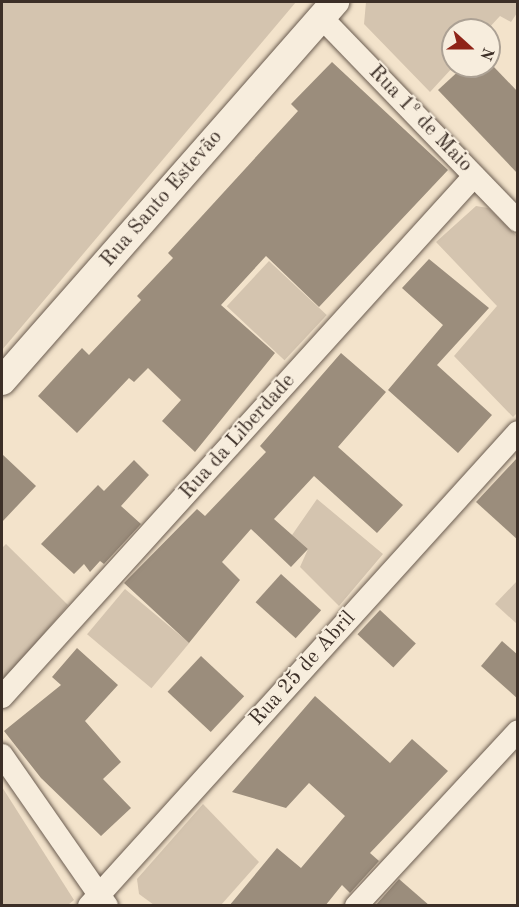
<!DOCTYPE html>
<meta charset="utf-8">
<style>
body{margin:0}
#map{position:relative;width:519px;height:907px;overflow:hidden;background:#f3e3cb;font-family:"Old Standard TT",serif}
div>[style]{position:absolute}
.green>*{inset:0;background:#d4c4af;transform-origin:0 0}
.building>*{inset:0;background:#9b8d7c;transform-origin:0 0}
.roads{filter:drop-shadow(0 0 2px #6a5c50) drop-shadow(0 0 2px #6a5c50)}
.minor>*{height:22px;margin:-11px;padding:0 11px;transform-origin:11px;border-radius:11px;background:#f7eddd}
.tertiary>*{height:28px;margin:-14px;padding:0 14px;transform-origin:14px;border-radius:14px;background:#f7eddd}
span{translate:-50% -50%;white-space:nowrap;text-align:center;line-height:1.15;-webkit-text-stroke:4.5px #f7eddd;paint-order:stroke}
.street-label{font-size:21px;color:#3c2f27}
.frame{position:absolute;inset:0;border:3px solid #3c2f27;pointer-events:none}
.north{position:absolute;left:441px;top:18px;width:60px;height:60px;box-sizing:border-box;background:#f7eddd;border:2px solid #aca194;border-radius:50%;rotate:111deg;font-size:16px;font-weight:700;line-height:24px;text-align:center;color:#3c2f27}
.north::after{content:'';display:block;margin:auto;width:21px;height:27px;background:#8f2418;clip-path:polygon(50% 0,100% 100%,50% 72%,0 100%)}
</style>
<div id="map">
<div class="green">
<div style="clip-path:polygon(2px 2px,296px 2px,2px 350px)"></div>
<div style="clip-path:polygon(366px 2px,517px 2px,517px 13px,511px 22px,500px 16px,487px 30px,453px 30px,454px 66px,430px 92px,364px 24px)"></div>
<div style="clip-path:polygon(476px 206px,488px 208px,517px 236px,518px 412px,513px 417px,454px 356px,497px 306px,436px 242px)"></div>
<div style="left:269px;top:261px;width:79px;height:62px;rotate:43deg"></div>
<div style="clip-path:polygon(317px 499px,383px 554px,339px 606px,300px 567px,308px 549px,292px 535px)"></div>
<div style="clip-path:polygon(6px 544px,68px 605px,2px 683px,2px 548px)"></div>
<div style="clip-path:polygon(517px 581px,517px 624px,495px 604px)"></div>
<div style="left:125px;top:589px;width:84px;height:59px;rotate:40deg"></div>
<div style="clip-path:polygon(2px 787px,74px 900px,68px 905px,2px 905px)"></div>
<div style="clip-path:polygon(203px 804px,259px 862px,221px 905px,154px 905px,139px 894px,137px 879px)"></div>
</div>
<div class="building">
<div style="clip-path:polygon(332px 62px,448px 170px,319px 307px,266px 256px,221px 305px,275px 353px,195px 452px,162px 421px,181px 400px,148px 368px,134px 382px,129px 378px,77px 433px,38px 396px,82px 348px,89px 355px,141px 300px,137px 296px,173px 258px,168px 253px,298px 111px,291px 104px)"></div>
<div style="clip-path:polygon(464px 66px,493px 66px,518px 92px,518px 174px,438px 90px)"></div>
<div style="clip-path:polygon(429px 259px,489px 308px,437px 365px,492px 415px,458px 453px,388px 390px,443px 325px,402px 288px)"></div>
<div style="clip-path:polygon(341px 353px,386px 392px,338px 447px,403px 505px,377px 533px,314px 476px,274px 519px,308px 549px,291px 567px,251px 529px,222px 562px,240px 580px,189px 643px,124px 583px,197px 509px,205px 516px,266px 452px,260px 446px)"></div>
<div style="clip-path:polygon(2px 454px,36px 486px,2px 522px)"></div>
<div style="clip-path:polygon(518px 457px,518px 540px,476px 502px)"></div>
<div style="clip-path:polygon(134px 460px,149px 475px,121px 506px,141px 524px,104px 564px,100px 561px,90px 572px,84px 564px,74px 574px,41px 544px,98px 485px,104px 491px)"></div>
<div style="left:281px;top:574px;width:54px;height:38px;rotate:42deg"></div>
<div style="left:380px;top:610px;width:49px;height:33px;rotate:43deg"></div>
<div style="clip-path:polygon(502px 641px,518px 655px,518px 699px,481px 666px)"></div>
<div style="clip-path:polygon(77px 648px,118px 685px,85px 721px,121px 762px,103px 779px,131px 808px,101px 836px,41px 778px,4px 731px,61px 685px,52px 677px)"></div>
<div style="left:201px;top:656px;width:59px;height:49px;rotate:43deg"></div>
<div style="clip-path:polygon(315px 696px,390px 763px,412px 739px,448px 771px,370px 853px,379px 861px,350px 893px,342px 885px,325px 906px,229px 906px,277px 848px,301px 868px,345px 816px,309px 783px,286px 808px,232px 792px)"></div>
<div style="clip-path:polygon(399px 879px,430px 906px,375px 906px)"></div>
</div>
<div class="roads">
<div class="minor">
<div style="left:322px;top:18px;width:282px;rotate:46deg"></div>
<div style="left:2px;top:697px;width:703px;rotate:-47.82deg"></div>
<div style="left:2px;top:755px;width:184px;rotate:55.2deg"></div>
<div style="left:89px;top:906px;width:639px;rotate:-47.85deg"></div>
<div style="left:356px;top:906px;width:238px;rotate:-47.2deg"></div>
</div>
<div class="tertiary">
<div style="left:2px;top:381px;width:505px;rotate:-48.7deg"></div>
</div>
</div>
<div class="street-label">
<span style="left:420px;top:119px;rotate:46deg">Rua 1º de Maio</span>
<span style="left:162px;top:199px;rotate:-49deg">Rua Santo Estevão</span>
<span style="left:238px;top:437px;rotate:-48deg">Rua da Liberdade</span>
<span style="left:303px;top:669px;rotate:-48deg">Rua 25 de Abril</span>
</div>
<div class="frame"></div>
<div class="north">N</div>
</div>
